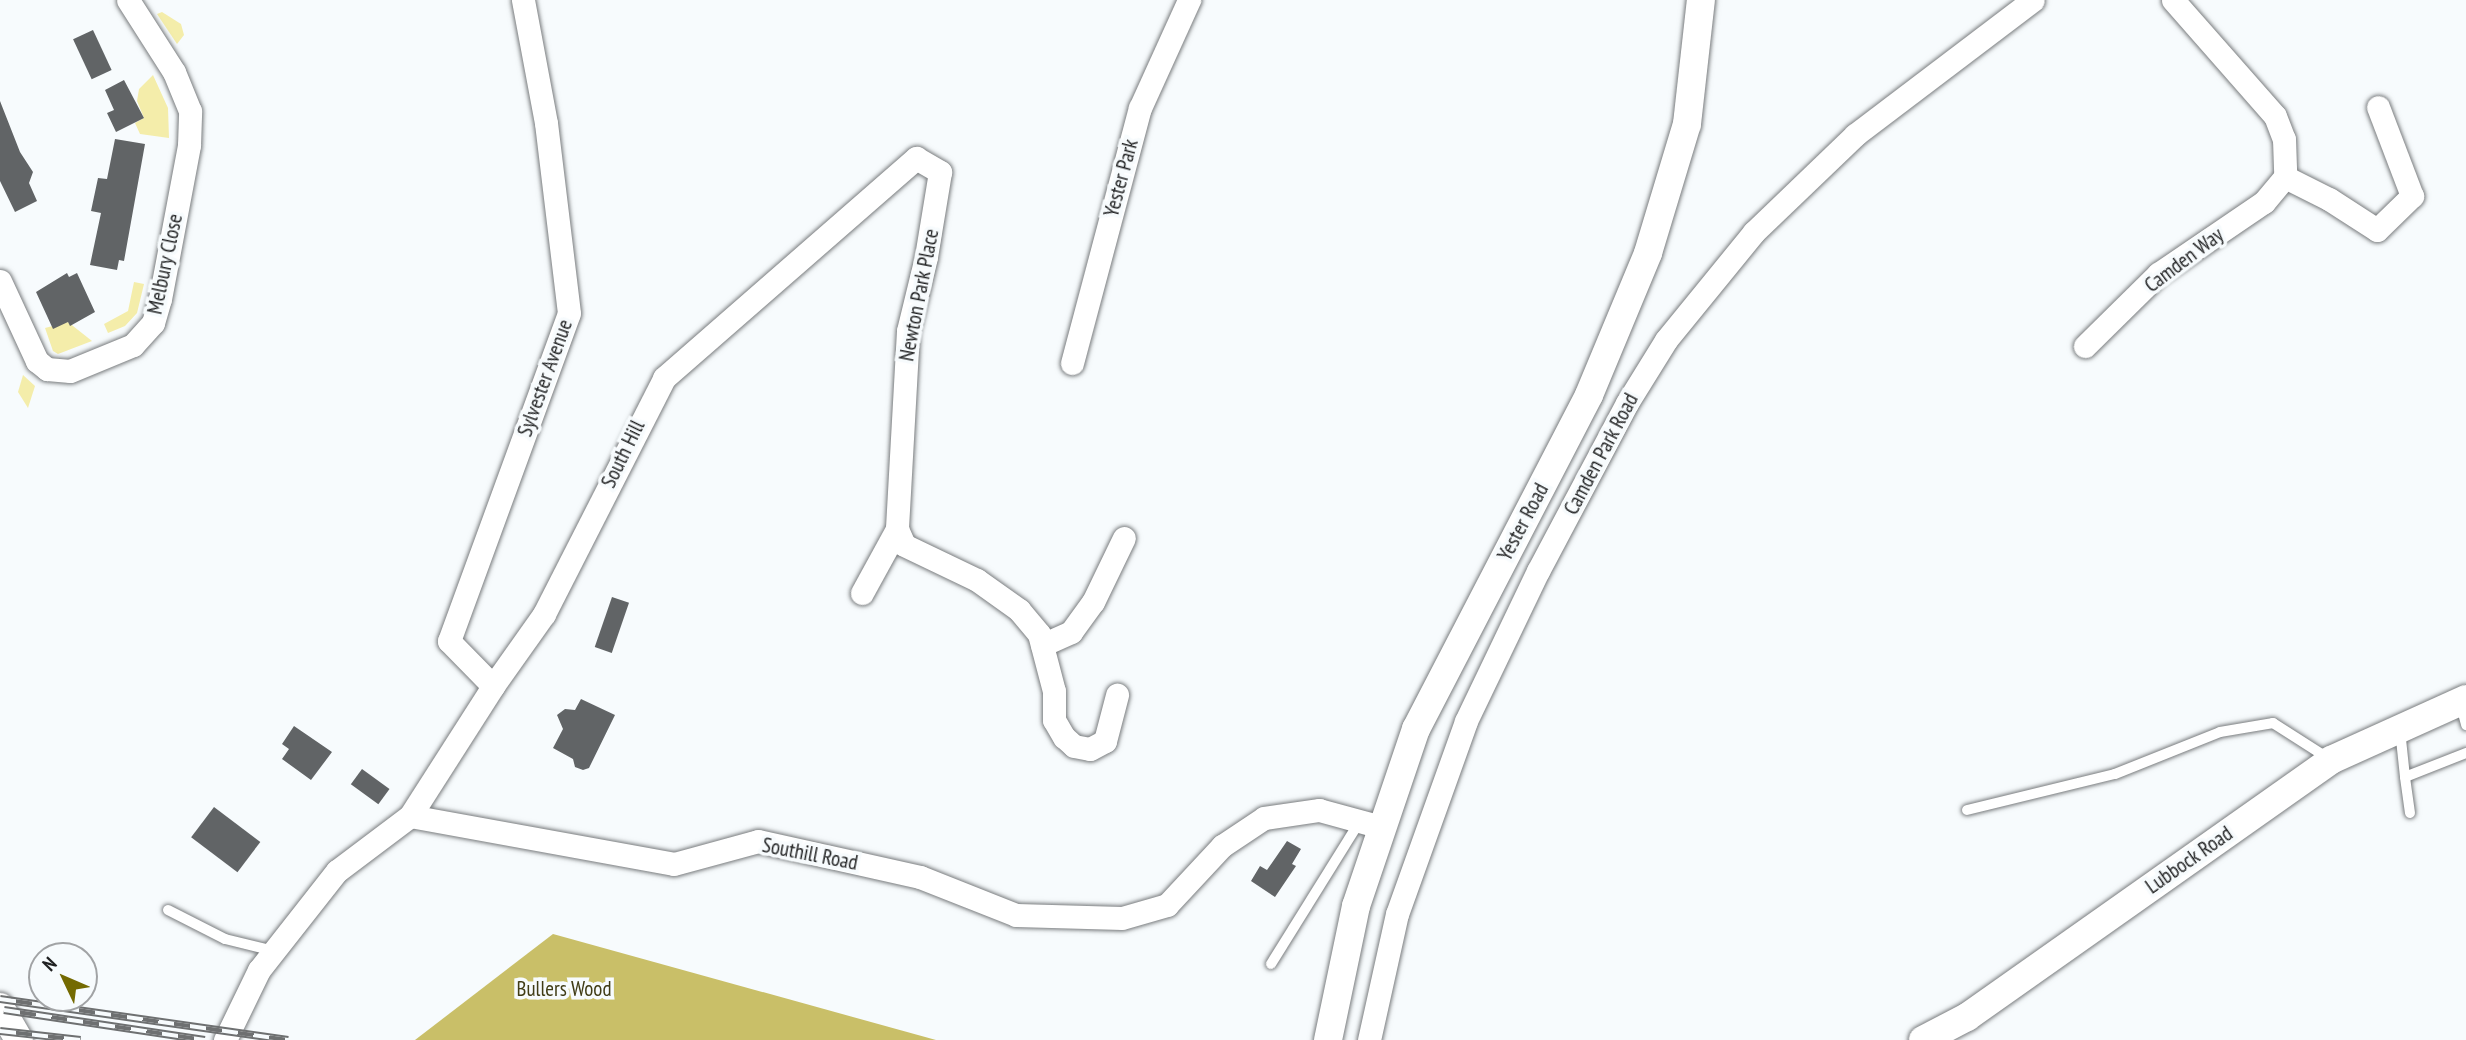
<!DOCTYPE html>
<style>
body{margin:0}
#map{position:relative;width:2466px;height:1040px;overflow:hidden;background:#f7fbfd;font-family:"PT Sans Narrow",sans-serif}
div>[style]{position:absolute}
.green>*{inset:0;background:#f4edaa}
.forest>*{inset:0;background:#c9bf68}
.building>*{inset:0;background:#616466;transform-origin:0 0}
.roads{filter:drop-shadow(0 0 2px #797c7e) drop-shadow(0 0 2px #797c7e)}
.service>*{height:10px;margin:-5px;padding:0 5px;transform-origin:5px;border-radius:5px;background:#fff}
.minor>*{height:23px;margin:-11.5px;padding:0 11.5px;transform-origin:11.5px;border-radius:11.5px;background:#fff}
.tertiary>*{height:28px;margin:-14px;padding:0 14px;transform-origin:14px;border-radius:14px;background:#fff}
.rail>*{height:8px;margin-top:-4px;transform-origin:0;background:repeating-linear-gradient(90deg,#f7fbfd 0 16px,#6e7071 0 32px);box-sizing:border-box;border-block:2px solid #6e7071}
span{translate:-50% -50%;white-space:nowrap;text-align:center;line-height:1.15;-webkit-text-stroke:7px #f7fbfd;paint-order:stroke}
.street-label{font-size:21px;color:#1f2021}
.park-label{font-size:21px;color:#403c16}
.north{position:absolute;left:28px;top:942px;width:70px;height:70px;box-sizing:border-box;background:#f7fbfd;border:2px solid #a1a3a5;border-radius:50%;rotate:314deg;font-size:19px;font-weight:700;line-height:28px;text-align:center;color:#1f2021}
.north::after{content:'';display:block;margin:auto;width:24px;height:32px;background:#746a01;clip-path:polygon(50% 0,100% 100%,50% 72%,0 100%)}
</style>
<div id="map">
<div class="green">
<div style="clip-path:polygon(162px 12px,181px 24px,184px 35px,177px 44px,157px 14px)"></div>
<div style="clip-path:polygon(153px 75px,168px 108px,169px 138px,140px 134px,135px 123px,144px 118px,137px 101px,139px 89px)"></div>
<div style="clip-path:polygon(134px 282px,144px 284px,137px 313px,125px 326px,108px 333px,104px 324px,128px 311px)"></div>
<div style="clip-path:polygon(68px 322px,92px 341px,58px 354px,53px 351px,45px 328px)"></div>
<div style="clip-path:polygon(23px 375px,35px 386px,28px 408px,18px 392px)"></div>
</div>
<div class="forest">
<div style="clip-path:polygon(553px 934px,936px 1040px,415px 1040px)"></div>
</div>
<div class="building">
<div style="left:93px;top:30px;width:44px;height:22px;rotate:65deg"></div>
<div style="clip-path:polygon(124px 80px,144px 118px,116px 132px,107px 113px,114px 110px,105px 90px)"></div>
<div style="clip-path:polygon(0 101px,20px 152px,33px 172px,29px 183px,37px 201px,15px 212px,0 181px)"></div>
<div style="clip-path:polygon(115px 139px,145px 144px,124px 261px,119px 260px,117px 270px,90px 265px,101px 213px,91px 211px,98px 178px,107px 179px)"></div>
<div style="clip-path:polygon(67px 273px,69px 277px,77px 273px,95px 312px,70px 326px,68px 322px,53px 329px,36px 292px)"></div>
<div style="left:612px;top:597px;width:18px;height:53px;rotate:19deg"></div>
<div style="clip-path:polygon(581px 699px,615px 715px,589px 768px,583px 770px,575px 767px,573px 759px,553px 748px,563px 729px,557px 715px,565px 709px,575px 710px)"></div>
<div style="clip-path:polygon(294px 726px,332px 752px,311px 780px,282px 759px,289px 749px,282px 744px)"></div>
<div style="left:362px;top:769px;width:34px;height:19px;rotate:36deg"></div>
<div style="left:214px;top:807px;width:58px;height:38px;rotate:37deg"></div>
<div style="clip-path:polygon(1287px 841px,1301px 849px,1292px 864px,1296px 866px,1275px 897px,1251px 881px,1260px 866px,1267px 870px)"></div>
</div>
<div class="roads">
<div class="service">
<div style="left:2460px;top:702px;width:24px;rotate:75deg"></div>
<div style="left:2400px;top:730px;width:47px;rotate:83.9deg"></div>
<div style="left:1967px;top:810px;width:152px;rotate:-13.7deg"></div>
<div style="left:2115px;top:774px;width:113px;rotate:-21.8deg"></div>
<div style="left:2220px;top:732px;width:54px;rotate:-9.6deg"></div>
<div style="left:2273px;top:723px;width:65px;rotate:32.5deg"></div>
<div style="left:2410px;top:813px;width:36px;rotate:-98deg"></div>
<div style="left:2405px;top:777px;width:66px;rotate:-21.5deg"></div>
<div style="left:168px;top:910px;width:64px;rotate:27deg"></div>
<div style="left:225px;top:939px;width:50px;rotate:13.8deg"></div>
<div style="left:1271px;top:964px;width:168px;rotate:-58.1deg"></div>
</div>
<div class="minor">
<div style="left:2173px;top:0;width:154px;rotate:48.7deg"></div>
<div style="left:2275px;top:116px;width:25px;rotate:69deg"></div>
<div style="left:2284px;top:139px;width:38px;rotate:88deg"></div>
<div style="left:0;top:281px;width:88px;rotate:65.2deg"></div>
<div style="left:37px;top:361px;width:13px;rotate:39deg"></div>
<div style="left:47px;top:369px;width:23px;rotate:5deg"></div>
<div style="left:70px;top:371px;width:68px;rotate:-22.4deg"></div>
<div style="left:133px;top:345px;width:30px;rotate:-48deg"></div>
<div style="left:153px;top:323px;width:25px;rotate:-74deg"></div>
<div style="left:160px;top:299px;width:157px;rotate:-79.3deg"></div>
<div style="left:189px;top:145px;width:34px;rotate:-88deg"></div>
<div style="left:190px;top:111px;width:42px;rotate:-112.3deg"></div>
<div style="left:174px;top:72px;width:85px;rotate:-122.6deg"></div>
<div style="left:2085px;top:346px;width:103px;rotate:-44.6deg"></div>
<div style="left:2158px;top:274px;width:128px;rotate:-34.2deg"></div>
<div style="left:2264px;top:202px;width:33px;rotate:-50deg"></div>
<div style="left:2285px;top:177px;width:49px;rotate:26.6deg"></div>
<div style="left:2329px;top:199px;width:57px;rotate:32.9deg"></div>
<div style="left:2377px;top:230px;width:49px;rotate:-44.2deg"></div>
<div style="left:2412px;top:196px;width:95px;rotate:-110.9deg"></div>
<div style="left:1072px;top:363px;width:264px;rotate:-75.1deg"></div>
<div style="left:1140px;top:108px;width:119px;rotate:-65.6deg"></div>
<div style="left:862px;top:593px;width:73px;rotate:-61.3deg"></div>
<div style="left:1042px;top:645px;width:32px;rotate:-24deg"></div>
<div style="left:1071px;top:632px;width:37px;rotate:-54deg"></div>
<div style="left:1093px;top:602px;width:71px;rotate:-64.2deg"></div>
<div style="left:493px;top:686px;width:63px;rotate:-134.4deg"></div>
<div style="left:449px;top:641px;width:349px;rotate:-69.9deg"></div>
<div style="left:569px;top:313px;width:191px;rotate:-96.9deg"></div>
<div style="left:546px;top:123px;width:125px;rotate:-100.6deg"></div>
<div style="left:410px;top:816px;width:154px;rotate:-57.4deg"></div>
<div style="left:493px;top:686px;width:88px;rotate:-54.7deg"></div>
<div style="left:544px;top:614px;width:265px;rotate:-63deg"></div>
<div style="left:664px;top:378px;width:335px;rotate:-41.1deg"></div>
<div style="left:916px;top:158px;width:28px;rotate:30deg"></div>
<div style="left:940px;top:172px;width:86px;rotate:99.4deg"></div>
<div style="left:926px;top:257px;width:76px;rotate:103.7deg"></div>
<div style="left:908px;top:331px;width:198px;rotate:93.2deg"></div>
<div style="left:897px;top:529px;width:17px;rotate:66deg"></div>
<div style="left:904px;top:545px;width:81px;rotate:25.6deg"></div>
<div style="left:977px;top:580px;width:52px;rotate:35.5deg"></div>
<div style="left:1019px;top:610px;width:31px;rotate:50deg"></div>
<div style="left:1039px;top:634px;width:59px;rotate:75.3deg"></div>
<div style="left:1054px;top:691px;width:29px;rotate:90deg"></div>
<div style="left:1054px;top:720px;width:20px;rotate:60deg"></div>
<div style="left:1064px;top:737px;width:13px;rotate:42deg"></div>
<div style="left:1074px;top:746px;width:16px;rotate:11deg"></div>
<div style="left:1090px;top:749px;width:17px;rotate:-28deg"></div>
<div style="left:1105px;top:741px;width:48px;rotate:-75.4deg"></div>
<div style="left:225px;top:1040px;width:78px;rotate:-64.1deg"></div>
<div style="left:259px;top:970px;width:126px;rotate:-51.8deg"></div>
<div style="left:337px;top:871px;width:91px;rotate:-37deg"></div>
<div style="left:410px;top:816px;width:268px;rotate:10.3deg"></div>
<div style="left:674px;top:864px;width:87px;rotate:-15.3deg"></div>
<div style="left:758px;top:841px;width:166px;rotate:12.5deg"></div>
<div style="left:920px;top:877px;width:103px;rotate:21.6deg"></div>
<div style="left:1016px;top:915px;width:106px;rotate:1.6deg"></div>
<div style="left:1122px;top:918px;width:47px;rotate:-16.1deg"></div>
<div style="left:1167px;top:905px;width:81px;rotate:-47deg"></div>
<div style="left:1222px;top:846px;width:50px;rotate:-33.7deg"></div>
<div style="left:1264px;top:818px;width:56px;rotate:-8.3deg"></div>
<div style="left:1319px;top:810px;width:64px;rotate:15.3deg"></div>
<div style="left:1369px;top:1040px;width:129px;rotate:-77.5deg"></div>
<div style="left:1397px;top:914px;width:205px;rotate:-70.3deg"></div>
<div style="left:1466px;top:721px;width:166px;rotate:-64.4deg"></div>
<div style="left:1538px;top:571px;width:190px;rotate:-62.1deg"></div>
<div style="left:1627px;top:403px;width:74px;rotate:-58.2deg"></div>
<div style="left:1666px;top:340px;width:139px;rotate:-50.8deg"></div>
<div style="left:1754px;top:232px;width:140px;rotate:-43.8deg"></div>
<div style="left:1855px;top:135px;width:223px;rotate:-37.2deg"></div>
</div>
<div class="tertiary">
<div style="left:0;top:1007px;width:38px;rotate:60deg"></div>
<div style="left:1328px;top:1040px;width:137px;rotate:-78.2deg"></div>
<div style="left:1356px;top:906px;width:187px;rotate:-71.3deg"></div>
<div style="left:1416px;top:729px;width:376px;rotate:-62.6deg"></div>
<div style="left:1589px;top:395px;width:154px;rotate:-67.4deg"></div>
<div style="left:1648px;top:253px;width:135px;rotate:-73.2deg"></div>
<div style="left:1687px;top:124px;width:125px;rotate:-83.6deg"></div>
<div style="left:1923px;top:1040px;width:50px;rotate:-27.6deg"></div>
<div style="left:1967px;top:1017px;width:446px;rotate:-35.2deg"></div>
<div style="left:2331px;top:760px;width:148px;rotate:-24.3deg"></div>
</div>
</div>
<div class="rail">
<div style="left:0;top:999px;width:291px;rotate:8.1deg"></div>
<div style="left:4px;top:1010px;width:203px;rotate:8.5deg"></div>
<div style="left:0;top:1031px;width:81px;rotate:6.3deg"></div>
</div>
<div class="street-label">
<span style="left:1121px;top:178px;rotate:-75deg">Yester Park</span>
<span style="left:2184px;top:260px;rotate:-37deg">Camden Way</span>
<span style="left:165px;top:264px;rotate:-78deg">Melbury Close</span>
<span style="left:919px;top:295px;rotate:-79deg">Newton Park Place</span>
<span style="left:545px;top:378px;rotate:-70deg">Sylvester Avenue</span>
<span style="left:623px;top:454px;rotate:-64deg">South Hill</span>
<span style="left:1601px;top:454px;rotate:-62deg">Camden Park Road</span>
<span style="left:1523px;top:522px;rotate:-62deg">Yester Road</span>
<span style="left:810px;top:854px;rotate:11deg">Southill Road</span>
<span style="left:2189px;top:860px;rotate:-35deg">Lubbock Road</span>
</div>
<div class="park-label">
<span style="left:564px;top:989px">Bullers Wood</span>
</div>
<div class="north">N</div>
</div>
